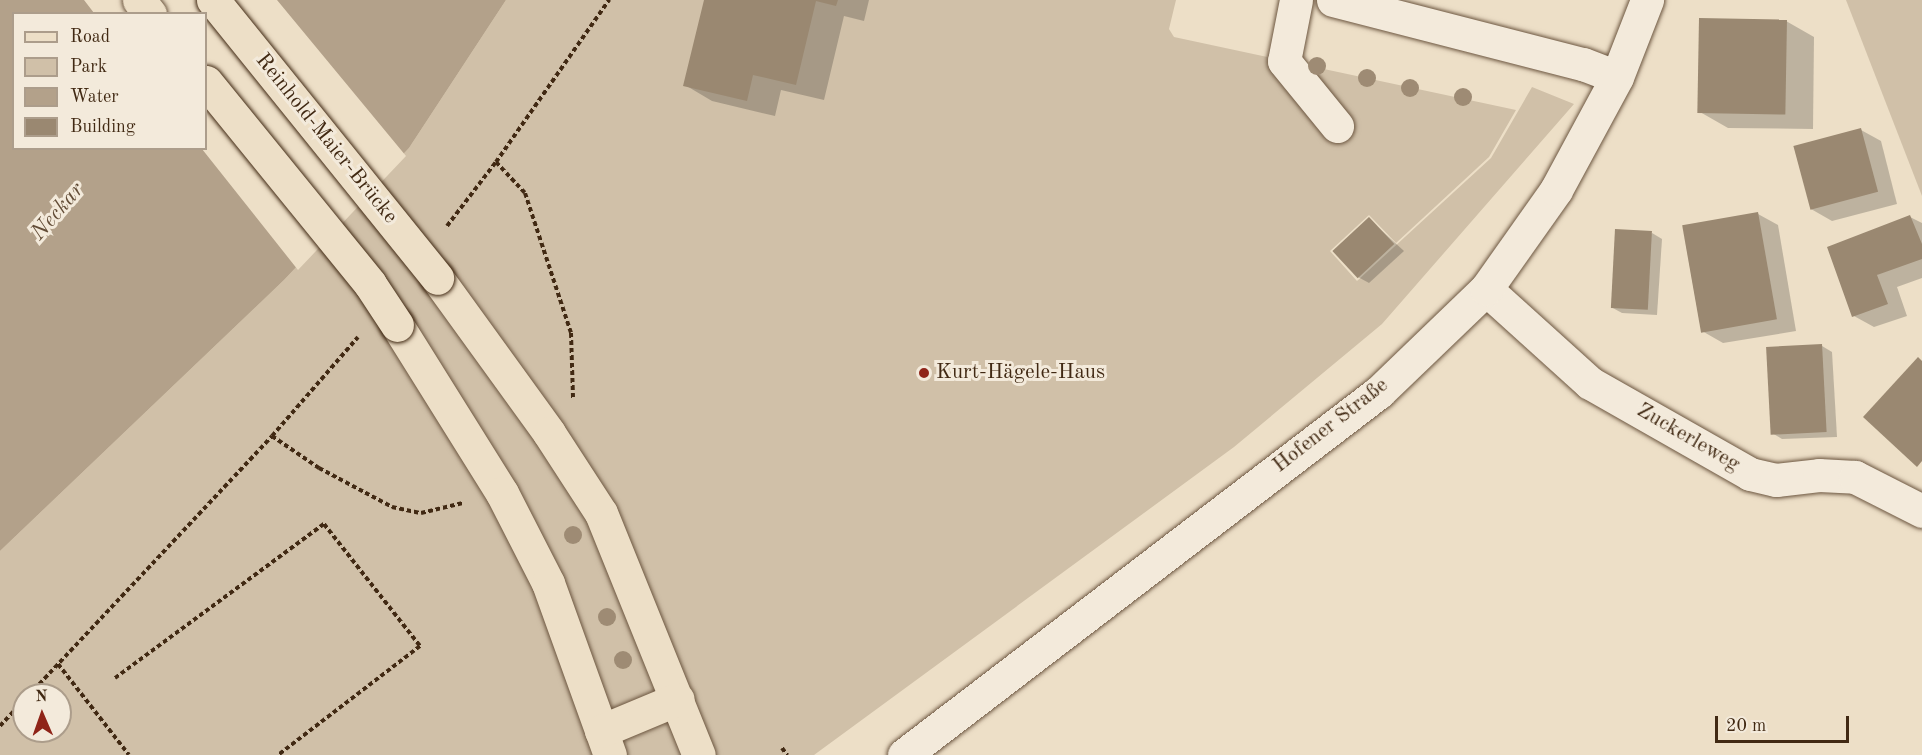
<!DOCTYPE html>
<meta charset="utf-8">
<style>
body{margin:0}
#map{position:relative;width:1922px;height:755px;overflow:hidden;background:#eddfc7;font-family:"Old Standard TT",serif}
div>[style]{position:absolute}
.green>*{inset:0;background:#d0c0a8}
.water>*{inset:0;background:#b3a18a}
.pier>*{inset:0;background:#eddfc7}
.shadow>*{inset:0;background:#0003}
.building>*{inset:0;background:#9a8871;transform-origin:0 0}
.path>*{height:4px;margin-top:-2px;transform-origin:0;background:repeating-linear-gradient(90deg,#412913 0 4.5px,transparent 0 7.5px)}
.roads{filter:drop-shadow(0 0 2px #6c5640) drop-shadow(0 0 2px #6c5640)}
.minor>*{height:33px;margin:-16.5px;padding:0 16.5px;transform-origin:16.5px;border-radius:16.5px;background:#f3eadb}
.major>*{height:33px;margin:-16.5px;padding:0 16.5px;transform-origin:16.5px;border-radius:16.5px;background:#eddfc7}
.bridges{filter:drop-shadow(0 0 2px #412913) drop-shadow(0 0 2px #412913)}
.major-bridge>*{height:33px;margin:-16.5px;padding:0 16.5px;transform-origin:16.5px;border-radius:16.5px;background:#eddfc7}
.trees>*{width:18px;height:18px;margin:-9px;border-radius:50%;background:#9e8b74}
.dots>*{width:16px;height:16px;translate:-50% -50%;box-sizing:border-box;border:3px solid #f3eadb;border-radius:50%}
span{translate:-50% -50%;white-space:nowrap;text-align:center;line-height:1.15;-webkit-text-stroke:6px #f3eadb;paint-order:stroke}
.street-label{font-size:21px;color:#412913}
.poi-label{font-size:21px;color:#412913}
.left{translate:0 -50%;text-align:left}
.water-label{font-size:22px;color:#634d37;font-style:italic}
.legend{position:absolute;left:12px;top:12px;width:195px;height:138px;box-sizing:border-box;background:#f3eadb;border:2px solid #ac9d8b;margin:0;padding:8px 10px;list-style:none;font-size:18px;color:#412913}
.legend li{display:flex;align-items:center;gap:12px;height:30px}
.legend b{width:30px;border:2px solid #ac9d8b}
.north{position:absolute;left:12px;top:683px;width:60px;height:60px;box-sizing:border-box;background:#f3eadb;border:2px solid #ac9d8b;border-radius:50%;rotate:358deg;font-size:16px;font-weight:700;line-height:24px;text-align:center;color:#412913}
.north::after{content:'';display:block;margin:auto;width:21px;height:27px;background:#8f2418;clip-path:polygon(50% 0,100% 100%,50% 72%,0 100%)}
.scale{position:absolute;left:1715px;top:716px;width:134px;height:27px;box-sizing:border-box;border:3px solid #412913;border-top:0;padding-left:8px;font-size:18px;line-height:21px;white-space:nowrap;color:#412913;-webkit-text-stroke:4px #f3eadb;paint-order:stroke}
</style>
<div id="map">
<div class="green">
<div style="clip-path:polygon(evenodd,506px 0,1176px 0,1169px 29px,1174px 37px,1516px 110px,1489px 157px,1396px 243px,1369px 215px,1330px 251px,1357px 281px,1491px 158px,1532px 87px,1574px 104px,1382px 324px,1234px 447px,814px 755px,0 755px,0 551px,284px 280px,409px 148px,506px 0,24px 695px,60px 695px,60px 731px,24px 731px,24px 695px)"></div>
<div style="clip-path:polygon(1846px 0,1922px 0,1922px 196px)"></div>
</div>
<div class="water">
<div style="clip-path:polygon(evenodd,0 0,506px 0,409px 148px,284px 280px,0 551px,0 0,14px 14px,206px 14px,206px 148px,14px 148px,14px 14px)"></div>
</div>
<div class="pier">
<div style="clip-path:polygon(84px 0,277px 0,406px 156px,298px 270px,202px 149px,206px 148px,206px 14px,94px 13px)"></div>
</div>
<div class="shadow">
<div style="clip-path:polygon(705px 0,869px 0,864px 21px,844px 16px,824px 100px,781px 90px,775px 116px,712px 101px,685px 85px)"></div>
<div style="clip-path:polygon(1786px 21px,1814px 37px,1813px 129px,1728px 128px,1700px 112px)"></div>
<div style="clip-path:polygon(1861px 130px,1881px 141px,1897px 204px,1832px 221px,1811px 209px)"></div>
<div style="clip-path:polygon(1758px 214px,1778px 225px,1796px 331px,1723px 343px,1702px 331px)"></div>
<div style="clip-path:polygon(1910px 217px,1922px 223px,1922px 278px,1897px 287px,1907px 316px,1874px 327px,1854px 316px)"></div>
<div style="clip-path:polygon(1369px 219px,1404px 251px,1369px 283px,1358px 277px)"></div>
<div style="clip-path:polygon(1652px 233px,1662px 239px,1657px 315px,1622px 313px,1611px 307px)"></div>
<div style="clip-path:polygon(1822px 346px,1832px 352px,1837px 437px,1782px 439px,1772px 433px)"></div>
</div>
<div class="building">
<div style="clip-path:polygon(704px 0,838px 0,836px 6px,816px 1px,796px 85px,753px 75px,747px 101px,683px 86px)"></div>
<div style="left:1699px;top:18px;width:88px;height:95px;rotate:1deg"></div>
<div style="left:1861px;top:128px;width:66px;height:70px;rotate:75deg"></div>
<div style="left:1758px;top:212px;width:109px;height:77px;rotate:80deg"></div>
<div style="clip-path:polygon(1910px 215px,1922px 244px,1922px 259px,1877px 275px,1888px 304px,1852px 317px,1827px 247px)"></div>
<div style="left:1369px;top:217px;width:37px;height:50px;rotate:47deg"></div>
<div style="left:1615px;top:229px;width:37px;height:79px;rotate:3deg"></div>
<div style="left:1822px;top:344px;width:88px;height:56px;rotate:87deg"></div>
<div style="clip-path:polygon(1918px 357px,1922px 361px,1922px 461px,1917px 467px,1863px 417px)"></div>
</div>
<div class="path">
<div style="left:496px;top:162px;width:42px;rotate:46.9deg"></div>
<div style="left:525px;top:193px;width:147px;rotate:71.8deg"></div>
<div style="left:571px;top:333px;width:65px;rotate:88.2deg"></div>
<div style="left:447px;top:226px;width:81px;rotate:-52.6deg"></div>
<div style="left:496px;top:162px;width:198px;rotate:-55.1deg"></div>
<div style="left:272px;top:436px;width:57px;rotate:34.2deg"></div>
<div style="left:319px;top:468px;width:83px;rotate:28.1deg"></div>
<div style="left:392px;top:507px;width:30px;rotate:12deg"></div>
<div style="left:421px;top:513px;width:43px;rotate:-13.4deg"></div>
<div style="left:58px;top:664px;width:115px;rotate:52deg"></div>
<div style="left:115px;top:678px;width:260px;rotate:-36.4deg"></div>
<div style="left:324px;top:524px;width:155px;rotate:51.8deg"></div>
<div style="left:420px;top:646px;width:179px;rotate:142.5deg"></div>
<div style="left:29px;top:695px;width:355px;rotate:-46.8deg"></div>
<div style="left:272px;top:436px;width:131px;rotate:-49deg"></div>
<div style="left:0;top:726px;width:35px;rotate:-47deg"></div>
<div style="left:782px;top:748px;width:9px;rotate:54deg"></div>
</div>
<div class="roads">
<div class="minor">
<div style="left:1296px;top:0;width:62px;rotate:101.1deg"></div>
<div style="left:1284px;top:61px;width:84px;rotate:50.8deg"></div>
<div style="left:1333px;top:0;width:258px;rotate:14.4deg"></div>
<div style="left:1583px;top:64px;width:36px;rotate:21deg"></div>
<div style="left:1486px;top:289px;width:140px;rotate:42.1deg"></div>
<div style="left:1590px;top:383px;width:184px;rotate:29.6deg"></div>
<div style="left:1750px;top:474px;width:27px;rotate:13deg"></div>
<div style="left:1776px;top:480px;width:43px;rotate:-6.6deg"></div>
<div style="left:1819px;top:475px;width:36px;rotate:3deg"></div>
<div style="left:1855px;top:477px;width:75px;rotate:26.9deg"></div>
<div style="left:904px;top:755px;width:598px;rotate:-37.39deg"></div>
<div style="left:1379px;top:392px;width:149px;rotate:-43.9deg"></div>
<div style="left:1486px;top:289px;width:121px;rotate:-54.7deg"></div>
<div style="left:1556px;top:190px;width:128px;rotate:-61.6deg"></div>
<div style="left:1617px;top:77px;width:83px;rotate:-68.7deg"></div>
</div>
<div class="major">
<div style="left:139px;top:0;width:18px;rotate:52deg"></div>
<div style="left:437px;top:278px;width:191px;rotate:54.1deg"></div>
<div style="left:549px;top:433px;width:95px;rotate:57deg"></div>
<div style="left:601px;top:513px;width:261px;rotate:68deg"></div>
<div style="left:397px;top:325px;width:198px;rotate:58deg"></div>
<div style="left:502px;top:493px;width:101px;rotate:62.9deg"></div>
<div style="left:548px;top:583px;width:183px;rotate:70.2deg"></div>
<div style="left:601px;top:731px;width:83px;rotate:-22.6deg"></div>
</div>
</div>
<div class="bridges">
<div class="major-bridge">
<div style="left:213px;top:0;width:357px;rotate:51.1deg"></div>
<div style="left:206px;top:82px;width:260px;rotate:50.9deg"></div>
<div style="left:370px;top:284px;width:49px;rotate:56.6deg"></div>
</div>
</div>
<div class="trees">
<div style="left:1317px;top:66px"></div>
<div style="left:1367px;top:78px"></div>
<div style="left:1410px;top:88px"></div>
<div style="left:1463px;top:97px"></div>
<div style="left:573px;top:535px"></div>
<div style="left:607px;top:617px"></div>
<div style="left:623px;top:660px"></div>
</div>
<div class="dots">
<div style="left:924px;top:373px;background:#8f2418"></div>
</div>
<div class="street-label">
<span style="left:326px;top:139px;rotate:51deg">Reinhold-Maier-Brücke</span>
<span style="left:1331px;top:426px;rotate:-38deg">Hofener Straße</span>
<span style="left:1688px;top:438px;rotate:30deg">Zuckerleweg</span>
</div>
<div class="poi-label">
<span class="left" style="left:936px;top:373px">Kurt-Hägele-Haus</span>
</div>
<div class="water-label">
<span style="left:58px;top:212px;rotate:-49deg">Neckar</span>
</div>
<ul class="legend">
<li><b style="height:8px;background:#eddfc7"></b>Road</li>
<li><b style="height:16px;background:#d0c0a8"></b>Park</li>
<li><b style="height:16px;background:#b3a18a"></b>Water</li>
<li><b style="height:16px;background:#9a8871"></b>Building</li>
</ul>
<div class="north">N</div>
<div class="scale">20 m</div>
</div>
